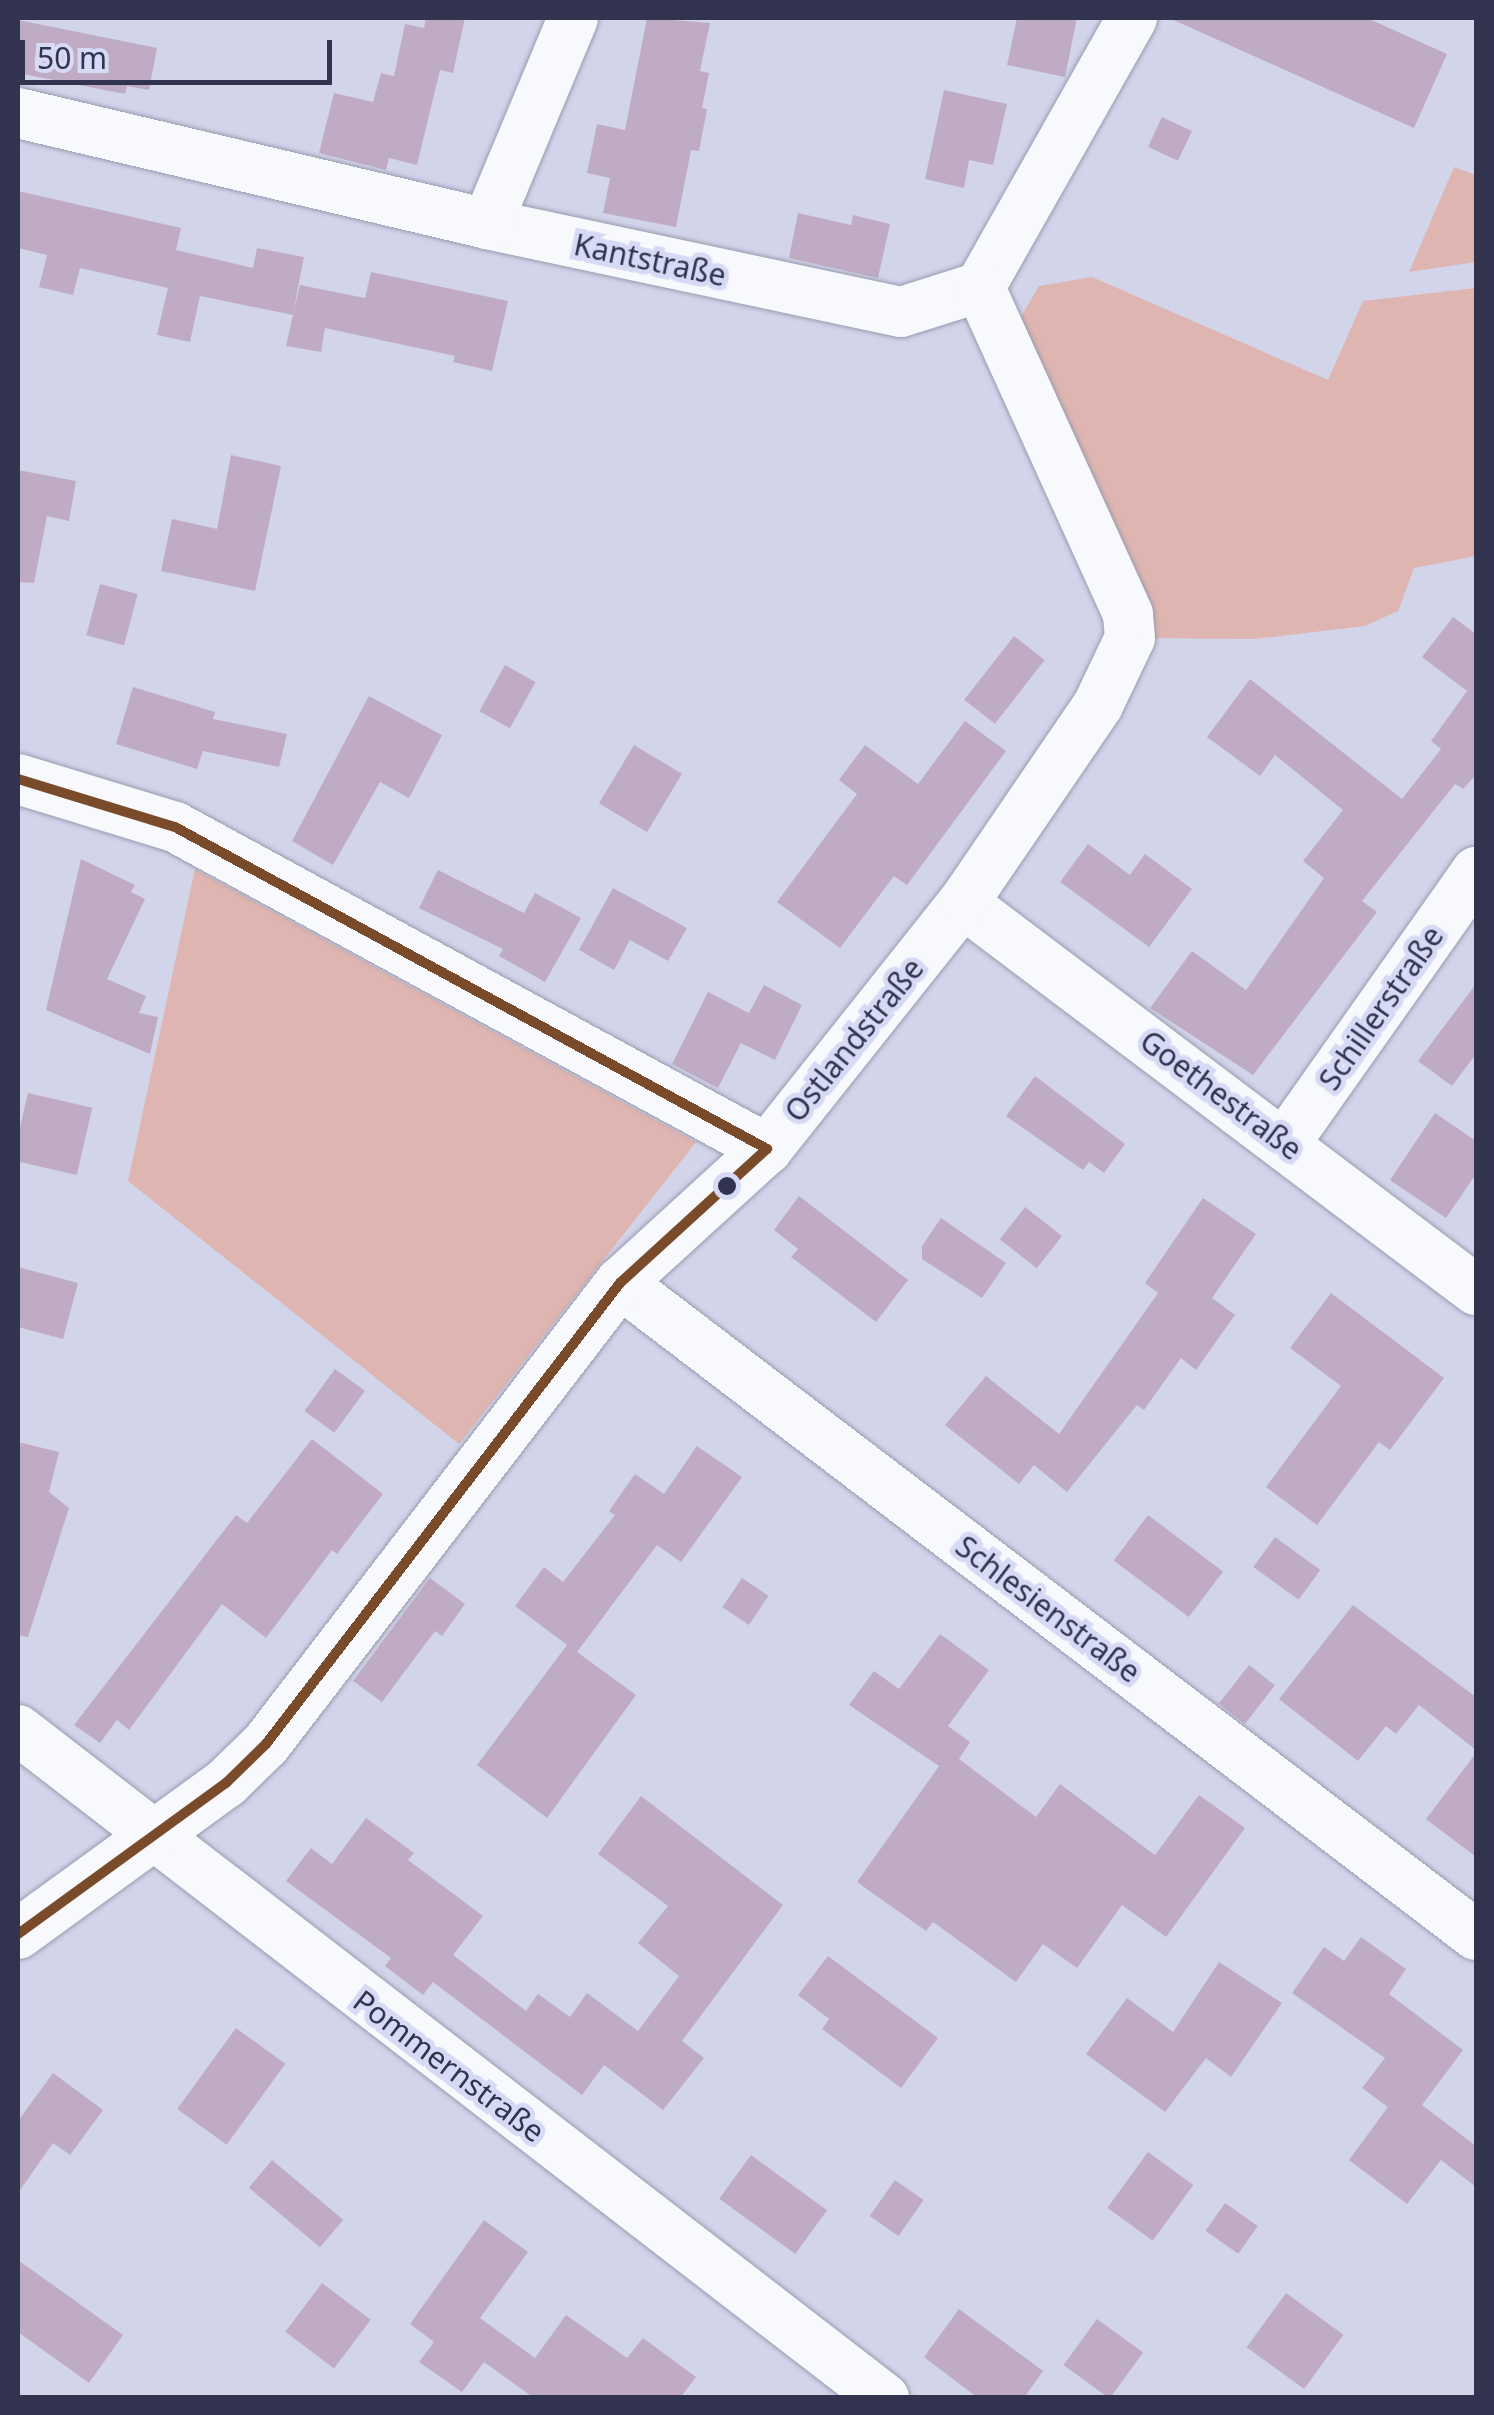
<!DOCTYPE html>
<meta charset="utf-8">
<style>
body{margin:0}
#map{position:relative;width:1494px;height:2415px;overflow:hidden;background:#d2d4ea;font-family:"Noto Sans",sans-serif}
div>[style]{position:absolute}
.green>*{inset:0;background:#deb5b0}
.building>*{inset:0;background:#bfacc4;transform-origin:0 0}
.roads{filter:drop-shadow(0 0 2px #999bb0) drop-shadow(0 0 2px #999bb0)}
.minor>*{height:50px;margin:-25px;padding:0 25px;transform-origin:25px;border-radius:25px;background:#f8f9fc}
.bus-1>*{height:10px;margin:-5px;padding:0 5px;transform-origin:5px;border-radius:5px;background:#7a4b2a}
.dots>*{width:28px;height:28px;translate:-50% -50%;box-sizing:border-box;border:5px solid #d7daf5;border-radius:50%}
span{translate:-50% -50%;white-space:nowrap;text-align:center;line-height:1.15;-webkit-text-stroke:10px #d7daf5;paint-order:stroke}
.street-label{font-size:30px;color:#32334e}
.frame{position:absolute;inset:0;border:20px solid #32334e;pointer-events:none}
.scale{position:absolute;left:20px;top:40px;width:312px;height:45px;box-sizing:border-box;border:5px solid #32334e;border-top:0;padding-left:12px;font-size:30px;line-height:35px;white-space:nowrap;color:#32334e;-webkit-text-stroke:8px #d7daf5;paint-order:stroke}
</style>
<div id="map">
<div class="green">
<div style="clip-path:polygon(1454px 167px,1476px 175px,1476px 262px,1409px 272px)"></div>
<div style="clip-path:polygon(1092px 277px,1328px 380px,1363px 301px,1476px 288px,1476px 556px,1414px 568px,1398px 611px,1365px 626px,1254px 639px,1143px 638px,1018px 322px,1039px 286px)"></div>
<div style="clip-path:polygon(195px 869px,696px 1142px,459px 1444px,128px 1181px)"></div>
</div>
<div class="building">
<div style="clip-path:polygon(426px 18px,465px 18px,453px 73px,440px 70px,417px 165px,389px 158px,386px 170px,319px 153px,334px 93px,373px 102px,381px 73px,394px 76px,405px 24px,424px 28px)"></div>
<div style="clip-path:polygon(647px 18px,710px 23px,700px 71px,709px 73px,702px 108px,707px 109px,699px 151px,691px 150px,676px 227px,603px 213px,610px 178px,587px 173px,597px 124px,625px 130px)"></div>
<div style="clip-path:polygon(1017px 18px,1077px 18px,1065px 77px,1007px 65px)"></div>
<div style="clip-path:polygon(1169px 18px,1367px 18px,1447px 54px,1414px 128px)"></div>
<div style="clip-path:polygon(18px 20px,157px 48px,149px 90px,127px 86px,125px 94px,18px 73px)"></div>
<div style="clip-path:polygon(944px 90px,1007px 104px,993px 165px,969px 160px,964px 188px,925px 179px)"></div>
<div style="left:1162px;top:117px;width:33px;height:33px;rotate:25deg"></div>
<div style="clip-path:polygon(18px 191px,181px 228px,176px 250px,253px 268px,257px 248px,304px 257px,293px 313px,300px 285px,365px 298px,371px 272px,508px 301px,492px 371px,453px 362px,455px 356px,325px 328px,321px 352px,286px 346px,293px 315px,200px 296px,190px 342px,157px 335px,168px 288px,80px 268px,73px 295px,39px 287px,47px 255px,18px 248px)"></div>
<div style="clip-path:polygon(798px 213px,851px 225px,853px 215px,890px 224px,878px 278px,789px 258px)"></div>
<div style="clip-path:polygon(231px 455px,281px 466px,255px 591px,161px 571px,172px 519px,217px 529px)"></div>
<div style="clip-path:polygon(18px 470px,76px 481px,69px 521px,47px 516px,34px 583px,18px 582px)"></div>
<div style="left:100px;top:584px;width:39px;height:53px;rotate:15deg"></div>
<div style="clip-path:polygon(1453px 617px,1476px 634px,1476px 775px,1463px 789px,1455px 784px,1362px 901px,1377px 912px,1253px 1075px,1150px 1008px,1192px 951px,1246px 990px,1324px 878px,1303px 861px,1343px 810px,1275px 755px,1260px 776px,1207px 737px,1250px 679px,1402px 799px,1441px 749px,1431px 741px,1467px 691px,1422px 657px)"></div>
<div style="left:1014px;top:636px;width:39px;height:81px;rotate:38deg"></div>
<div style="left:505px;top:665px;width:35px;height:53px;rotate:29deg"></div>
<div style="clip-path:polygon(133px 687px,215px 712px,213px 719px,287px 734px,279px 767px,203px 751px,197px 769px,116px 744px)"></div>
<div style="clip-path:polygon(369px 696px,442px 735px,409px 798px,380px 782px,333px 865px,292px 841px)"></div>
<div style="clip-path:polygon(965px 721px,1006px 751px,907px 885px,894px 876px,840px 948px,777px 902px,857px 794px,839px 780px,865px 745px,918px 784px)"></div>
<div style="left:634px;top:745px;width:56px;height:68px;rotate:31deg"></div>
<div style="clip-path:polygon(1088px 844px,1130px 875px,1145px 854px,1192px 889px,1149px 947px,1060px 882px)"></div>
<div style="clip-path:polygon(81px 859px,135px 885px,131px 892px,145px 899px,107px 979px,146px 996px,139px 1013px,158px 1017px,150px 1054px,46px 1010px)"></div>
<div style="clip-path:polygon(438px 870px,524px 913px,535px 893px,581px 918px,545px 982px,499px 956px,503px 949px,419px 908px)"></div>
<div style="clip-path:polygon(613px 888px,687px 928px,668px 961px,630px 940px,614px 970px,579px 950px)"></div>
<div style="clip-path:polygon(1476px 984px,1476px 1054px,1452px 1086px,1418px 1061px)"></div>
<div style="clip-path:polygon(764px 985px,802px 1005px,775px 1060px,741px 1043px,718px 1088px,672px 1064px,708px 992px,749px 1013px)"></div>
<div style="clip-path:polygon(1035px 1076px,1125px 1144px,1104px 1173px,1089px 1162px,1083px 1170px,1006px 1116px)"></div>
<div style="left:28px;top:1093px;width:66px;height:69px;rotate:13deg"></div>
<div style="clip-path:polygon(1435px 1113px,1476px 1141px,1476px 1174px,1446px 1218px,1390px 1180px)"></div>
<div style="clip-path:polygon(799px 1196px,908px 1280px,876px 1322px,791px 1257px,798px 1249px,774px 1230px)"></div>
<div style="clip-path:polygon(1203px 1198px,1256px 1234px,1212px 1298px,1235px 1315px,1196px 1370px,1181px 1358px,1144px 1410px,1137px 1405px,1067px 1492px,1034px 1465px,1019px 1484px,945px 1425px,986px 1376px,1059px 1434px,1158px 1293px,1145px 1283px)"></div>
<div style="left:1025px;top:1207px;width:47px;height:41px;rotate:38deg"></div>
<div style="clip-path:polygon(941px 1218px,1006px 1263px,982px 1298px,922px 1259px,922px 1246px)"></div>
<div style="clip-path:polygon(18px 1267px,78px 1283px,63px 1339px,18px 1327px)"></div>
<div style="clip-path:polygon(1331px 1293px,1444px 1378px,1390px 1450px,1379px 1442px,1317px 1525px,1266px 1487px,1341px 1386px,1290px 1348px)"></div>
<div style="left:335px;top:1369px;width:37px;height:52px;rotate:36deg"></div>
<div style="clip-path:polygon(312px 1439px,383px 1494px,337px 1554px,332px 1550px,266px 1638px,222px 1604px,129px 1730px,117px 1720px,100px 1743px,74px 1725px,236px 1515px,247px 1523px)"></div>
<div style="clip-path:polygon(18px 1442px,59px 1452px,49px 1492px,69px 1508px,28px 1637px,18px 1635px)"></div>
<div style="clip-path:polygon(697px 1446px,742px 1477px,681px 1562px,657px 1545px,577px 1652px,636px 1695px,547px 1818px,477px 1765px,567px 1645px,515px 1606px,544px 1567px,563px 1582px,615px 1515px,609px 1511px,635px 1474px,664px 1494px)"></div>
<div style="left:1148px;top:1515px;width:94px;height:57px;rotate:37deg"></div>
<div style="left:1275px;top:1537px;width:56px;height:37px;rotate:36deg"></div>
<div style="clip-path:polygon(430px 1578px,465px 1604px,442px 1636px,435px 1631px,382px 1702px,353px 1681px)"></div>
<div style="left:742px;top:1578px;width:32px;height:35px;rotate:34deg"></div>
<div style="clip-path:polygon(1353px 1605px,1476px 1697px,1476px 1750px,1419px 1705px,1396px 1734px,1386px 1726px,1358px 1761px,1279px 1699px)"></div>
<div style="clip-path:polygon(940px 1634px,989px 1670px,948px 1726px,970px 1742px,959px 1759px,1036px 1817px,1060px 1784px,1155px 1855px,1199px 1795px,1245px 1828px,1166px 1937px,1122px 1905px,1077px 1968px,1043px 1944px,1016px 1982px,933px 1922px,926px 1931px,857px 1882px,939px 1766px,849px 1705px,874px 1671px,899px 1689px)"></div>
<div style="left:1249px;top:1665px;width:33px;height:49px;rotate:38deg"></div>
<div style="clip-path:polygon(1476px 1753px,1476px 1857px,1426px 1819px)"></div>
<div style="clip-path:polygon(641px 1796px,783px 1905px,682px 2041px,704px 2058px,663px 2110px,604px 2065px,582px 2095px,433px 1982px,423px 1995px,385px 1966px,391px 1958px,286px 1881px,311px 1848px,332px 1864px,366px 1818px,414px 1853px,408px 1860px,483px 1916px,453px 1955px,526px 2011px,538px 1994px,570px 2017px,587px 1993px,638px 2031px,679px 1976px,638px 1943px,668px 1906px,598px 1854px)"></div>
<div style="clip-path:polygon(1361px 1937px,1406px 1969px,1389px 1994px,1463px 2050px,1422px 2105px,1476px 2146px,1476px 2187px,1441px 2160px,1407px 2204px,1349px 2160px,1388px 2107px,1362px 2088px,1385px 2058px,1292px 1993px,1324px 1947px,1344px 1961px)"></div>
<div style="clip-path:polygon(828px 1956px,938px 2038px,901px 2088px,822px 2029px,829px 2019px,798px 1995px)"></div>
<div style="clip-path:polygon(1219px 1962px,1282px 2003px,1231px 2077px,1206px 2058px,1165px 2112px,1086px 2054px,1127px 1998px,1173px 2032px)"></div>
<div style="left:236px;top:2028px;width:61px;height:100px;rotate:36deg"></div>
<div style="clip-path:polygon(53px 2073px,103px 2110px,70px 2155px,53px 2143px,18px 2193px,18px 2121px)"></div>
<div style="left:1148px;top:2152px;width:56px;height:69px;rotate:36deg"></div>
<div style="left:751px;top:2155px;width:94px;height:54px;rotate:36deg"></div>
<div style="left:272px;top:2160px;width:93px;height:36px;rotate:40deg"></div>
<div style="left:895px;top:2180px;width:35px;height:44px;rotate:35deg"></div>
<div style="left:1225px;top:2203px;width:40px;height:34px;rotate:35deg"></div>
<div style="clip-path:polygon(484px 2220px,528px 2252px,480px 2318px,535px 2358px,566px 2315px,627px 2358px,643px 2338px,696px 2377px,680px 2398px,534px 2398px,484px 2362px,462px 2392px,419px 2362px,434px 2342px,410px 2324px)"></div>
<div style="clip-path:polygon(18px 2260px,123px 2335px,89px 2383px,18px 2332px)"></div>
<div style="left:322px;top:2283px;width:61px;height:61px;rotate:37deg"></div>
<div style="left:1286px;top:2293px;width:71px;height:67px;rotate:36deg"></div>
<div style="clip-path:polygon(959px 2309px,1043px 2371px,1024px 2398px,978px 2398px,924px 2357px)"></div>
<div style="left:1097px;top:2319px;width:57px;height:57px;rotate:36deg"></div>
</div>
<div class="roads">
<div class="minor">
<div style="left:18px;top:113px;width:482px;rotate:13.3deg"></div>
<div style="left:487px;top:224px;width:423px;rotate:12deg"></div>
<div style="left:901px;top:312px;width:83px;rotate:-17.6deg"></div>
<div style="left:980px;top:287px;width:309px;rotate:-60.5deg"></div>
<div style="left:487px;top:224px;width:223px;rotate:-67.3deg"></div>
<div style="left:18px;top:779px;width:164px;rotate:17deg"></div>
<div style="left:175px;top:827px;width:674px;rotate:28.54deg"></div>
<div style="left:963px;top:903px;width:643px;rotate:37.03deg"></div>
<div style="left:1285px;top:1143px;width:332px;rotate:-54.8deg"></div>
<div style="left:620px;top:1283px;width:1076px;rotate:37.3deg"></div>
<div style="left:18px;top:1730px;width:1094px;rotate:37.65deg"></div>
<div style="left:18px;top:1934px;width:257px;rotate:-36deg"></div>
<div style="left:226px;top:1783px;width:56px;rotate:-44.3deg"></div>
<div style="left:266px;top:1744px;width:581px;rotate:-52.48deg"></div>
<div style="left:620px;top:1283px;width:199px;rotate:-42.4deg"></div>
<div style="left:767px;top:1149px;width:315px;rotate:-51.5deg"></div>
<div style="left:963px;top:903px;width:240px;rotate:-55.7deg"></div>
<div style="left:1098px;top:705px;width:74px;rotate:-64.5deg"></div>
<div style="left:1130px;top:638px;width:24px;rotate:-95deg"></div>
<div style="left:1128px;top:614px;width:359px;rotate:-114.4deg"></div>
</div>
</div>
<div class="bus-1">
<div style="left:18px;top:779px;width:164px;rotate:17deg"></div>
<div style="left:175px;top:827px;width:674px;rotate:28.54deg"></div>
<div style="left:18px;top:1934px;width:257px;rotate:-36deg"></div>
<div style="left:226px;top:1783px;width:56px;rotate:-44.3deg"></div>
<div style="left:266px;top:1744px;width:581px;rotate:-52.48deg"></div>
<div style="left:620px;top:1283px;width:199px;rotate:-42.4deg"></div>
</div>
<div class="dots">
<div style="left:727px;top:1186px;background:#32334e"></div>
</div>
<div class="street-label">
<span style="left:650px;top:260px;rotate:12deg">Kantstraße</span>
<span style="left:1381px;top:1008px;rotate:-55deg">Schillerstraße</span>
<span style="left:854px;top:1040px;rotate:-51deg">Ostlandstraße</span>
<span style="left:1221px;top:1095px;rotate:37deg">Goethestraße</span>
<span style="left:1048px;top:1609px;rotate:37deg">Schlesienstraße</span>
<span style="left:449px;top:2066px;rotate:37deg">Pommernstraße</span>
</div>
<div class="frame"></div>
<div class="scale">50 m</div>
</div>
